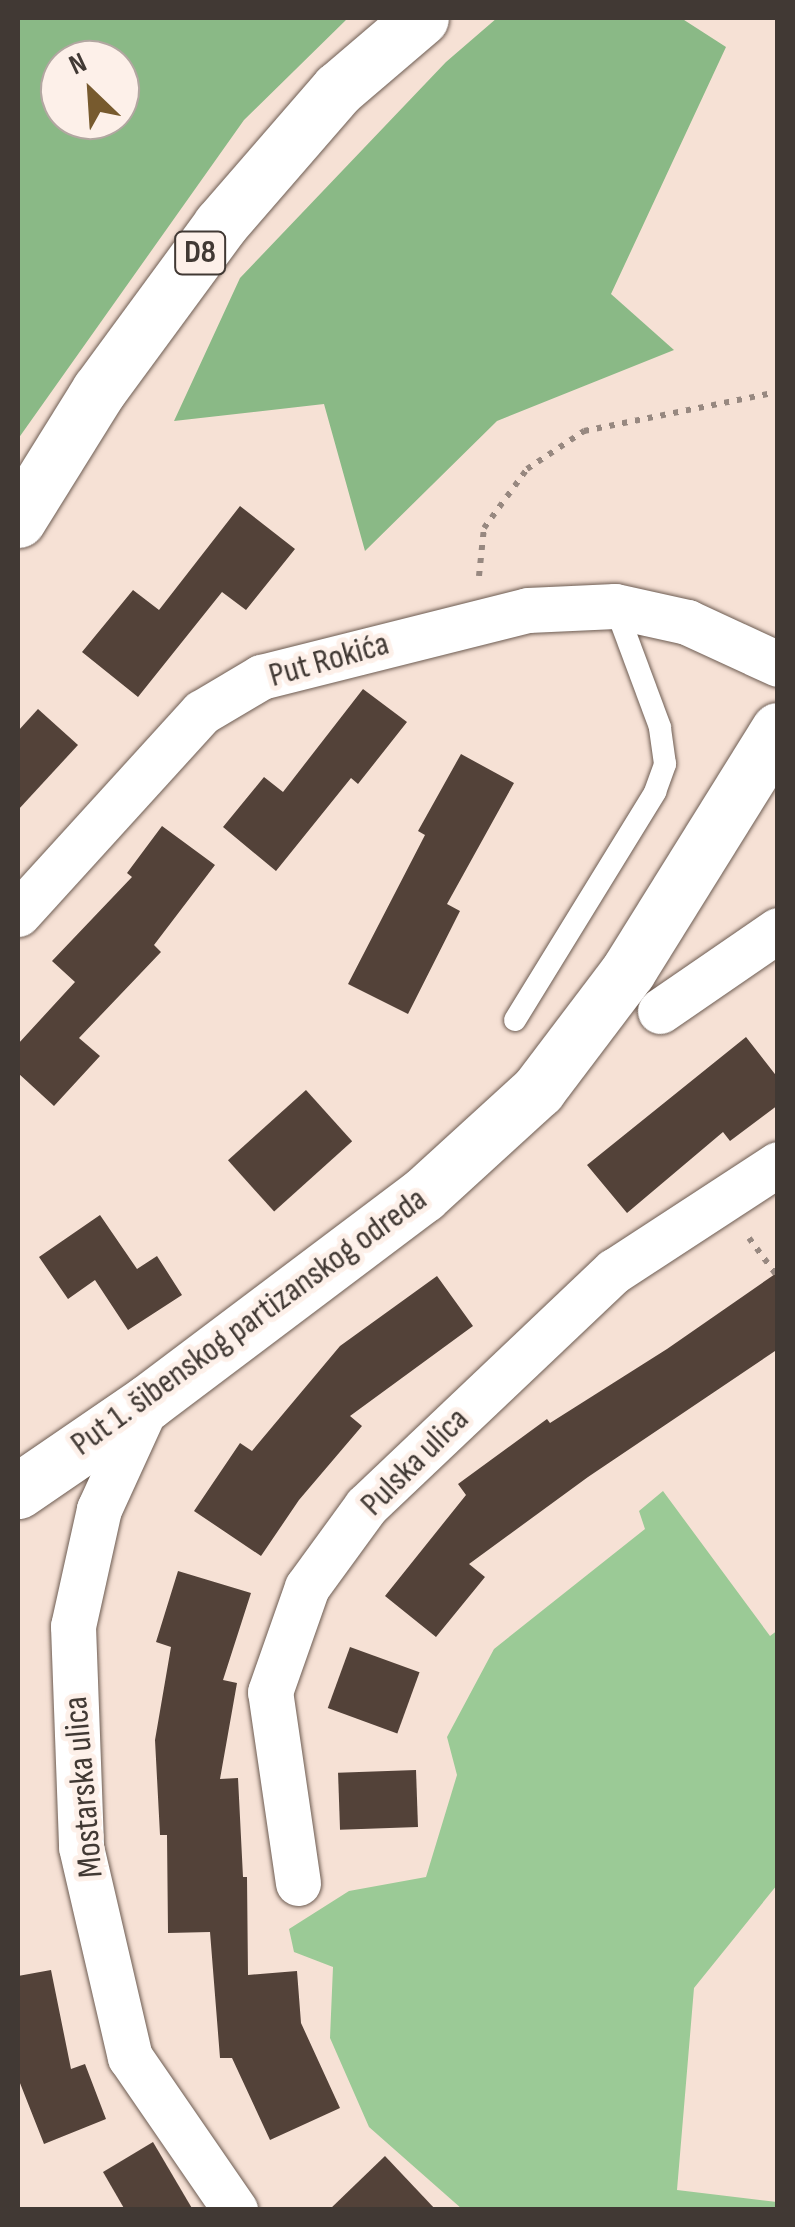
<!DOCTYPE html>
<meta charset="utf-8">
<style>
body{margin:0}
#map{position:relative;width:795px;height:2227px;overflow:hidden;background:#f6e1d5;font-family:"Sofia Sans Condensed",sans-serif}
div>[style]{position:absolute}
.green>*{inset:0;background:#9bca96}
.forest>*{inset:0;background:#8ab986}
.building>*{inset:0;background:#534239;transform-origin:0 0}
.path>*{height:6px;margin-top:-3px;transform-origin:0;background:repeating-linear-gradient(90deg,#978880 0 5px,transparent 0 13px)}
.roads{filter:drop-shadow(0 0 2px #6d5c52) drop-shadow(0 0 2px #6d5c52)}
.lane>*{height:22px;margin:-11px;padding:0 11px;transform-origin:11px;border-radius:11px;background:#fff}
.street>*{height:45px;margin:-22.5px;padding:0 22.5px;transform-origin:22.5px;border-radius:22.5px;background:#fff}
.secondary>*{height:55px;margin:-27.5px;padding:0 27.5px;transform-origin:27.5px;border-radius:27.5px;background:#fff}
.primary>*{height:55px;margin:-27.5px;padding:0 27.5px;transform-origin:27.5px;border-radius:27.5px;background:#fff}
span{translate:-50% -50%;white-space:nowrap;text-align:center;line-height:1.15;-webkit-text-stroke:10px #fdf0e9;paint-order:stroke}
.shield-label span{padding:2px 8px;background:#fdf0e9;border:2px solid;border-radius:8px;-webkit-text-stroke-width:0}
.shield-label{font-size:32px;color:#413934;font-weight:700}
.street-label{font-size:35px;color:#413934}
.frame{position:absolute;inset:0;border:20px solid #413934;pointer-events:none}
.north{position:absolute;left:40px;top:40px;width:100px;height:100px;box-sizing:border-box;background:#fdf0e9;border:2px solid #b2a7a1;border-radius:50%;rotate:335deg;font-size:28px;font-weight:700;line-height:40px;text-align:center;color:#413934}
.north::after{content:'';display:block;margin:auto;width:35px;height:45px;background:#775a2e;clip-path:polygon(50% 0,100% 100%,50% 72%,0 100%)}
</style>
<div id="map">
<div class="green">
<div style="clip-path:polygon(663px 1491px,770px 1636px,778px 1630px,777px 1885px,694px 1988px,677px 2190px,777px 2202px,777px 2209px,462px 2209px,369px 2127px,330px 2038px,333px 1967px,294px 1952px,289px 1929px,349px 1891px,426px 1877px,457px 1775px,447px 1737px,494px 1649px,645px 1529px,639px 1511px)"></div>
</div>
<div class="forest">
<div style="clip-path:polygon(evenodd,18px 18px,348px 18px,244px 120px,18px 439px,18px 18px,60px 60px,120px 60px,120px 120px,60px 120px,60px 60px)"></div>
<div style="clip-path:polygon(497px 18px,681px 18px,726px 47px,611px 294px,674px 350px,497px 421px,365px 551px,324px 404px,174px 421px,240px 278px,446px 62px)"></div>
</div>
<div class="building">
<div style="clip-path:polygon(240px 506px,295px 549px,246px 610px,222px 592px,138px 697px,82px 652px,133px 590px,159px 610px)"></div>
<div style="clip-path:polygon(363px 689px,407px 722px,358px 784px,351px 778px,276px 871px,223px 827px,264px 777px,283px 792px)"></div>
<div style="clip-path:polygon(38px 709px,78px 745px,18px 810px,18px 731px)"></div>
<div style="clip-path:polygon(461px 754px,514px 783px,447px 904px,460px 911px,408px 1014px,348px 984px,425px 835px,418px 831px)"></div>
<div style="clip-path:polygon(162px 826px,215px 865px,154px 945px,161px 952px,79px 1038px,100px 1056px,54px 1106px,18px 1073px,18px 1044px,75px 982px,52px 961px,132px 877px,127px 873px)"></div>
<div style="clip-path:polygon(746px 1037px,778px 1078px,778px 1105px,730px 1141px,723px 1132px,627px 1213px,587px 1165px)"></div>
<div style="left:306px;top:1090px;width:69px;height:105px;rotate:48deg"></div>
<div style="clip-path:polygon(100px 1215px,137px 1269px,157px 1256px,182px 1295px,128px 1330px,95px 1280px,68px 1299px,39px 1257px)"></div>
<div style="clip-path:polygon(778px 1272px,778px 1349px,588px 1477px,469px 1564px,485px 1577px,436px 1637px,385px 1596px,466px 1495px,458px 1484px,547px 1419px,550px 1423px,667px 1349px)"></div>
<div style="clip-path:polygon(437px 1276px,473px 1326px,350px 1416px,362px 1426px,299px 1500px,261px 1556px,194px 1511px,240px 1443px,252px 1451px,340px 1346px)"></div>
<div style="clip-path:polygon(178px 1571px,251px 1593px,223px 1680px,237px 1683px,220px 1779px,238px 1778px,243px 1877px,247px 1877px,248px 1975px,297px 1971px,301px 2023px,340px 2108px,270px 2140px,232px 2058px,220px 2058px,210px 1932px,168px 1933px,167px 1835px,160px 1835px,155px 1740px,171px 1647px,156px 1642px)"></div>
<div style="left:350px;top:1647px;width:74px;height:65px;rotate:20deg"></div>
<div style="left:416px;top:1770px;width:57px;height:78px;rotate:88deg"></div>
<div style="clip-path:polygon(51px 1970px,71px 2069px,85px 2064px,106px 2119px,44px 2144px,18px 2078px,18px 1976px)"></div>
<div style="clip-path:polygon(153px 2142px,193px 2210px,125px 2210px,103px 2172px)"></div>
<div style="clip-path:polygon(385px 2156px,436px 2210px,329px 2210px)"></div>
</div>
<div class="path">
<div style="left:479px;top:576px;width:48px;rotate:-84.1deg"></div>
<div style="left:484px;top:528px;width:73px;rotate:-53.9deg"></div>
<div style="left:527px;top:469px;width:69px;rotate:-33.7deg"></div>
<div style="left:584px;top:431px;width:198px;rotate:-11.4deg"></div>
<div style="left:749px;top:1238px;width:49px;rotate:53.4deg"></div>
</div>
<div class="roads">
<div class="lane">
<div style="left:515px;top:1020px;width:268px;rotate:-58.4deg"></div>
<div style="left:655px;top:792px;width:30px;rotate:-70deg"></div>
<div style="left:665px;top:764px;width:37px;rotate:-98deg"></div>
<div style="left:660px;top:727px;width:129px;rotate:-110.4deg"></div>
</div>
<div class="street">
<div style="left:18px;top:914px;width:273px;rotate:-47.7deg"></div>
<div style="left:202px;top:712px;width:69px;rotate:-30.7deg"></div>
<div style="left:261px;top:677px;width:275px;rotate:-14.1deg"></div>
<div style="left:528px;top:610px;width:87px;rotate:-2.6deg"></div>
<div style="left:615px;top:606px;width:74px;rotate:12.5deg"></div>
<div style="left:687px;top:622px;width:100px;rotate:24.8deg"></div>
<div style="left:660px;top:1011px;width:143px;rotate:-34.5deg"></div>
<div style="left:148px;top:1402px;width:118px;rotate:114.6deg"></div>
<div style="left:99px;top:1509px;width:120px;rotate:102.5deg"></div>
<div style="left:73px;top:1626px;width:221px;rotate:87.9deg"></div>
<div style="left:81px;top:1847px;width:216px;rotate:76.9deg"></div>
<div style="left:130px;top:2057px;width:186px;rotate:55.5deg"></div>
<div style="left:298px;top:1883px;width:193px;rotate:-98.3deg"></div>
<div style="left:270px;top:1692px;width:111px;rotate:-70.6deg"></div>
<div style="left:307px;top:1587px;width:100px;rotate:-53.9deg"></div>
<div style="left:366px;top:1506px;width:342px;rotate:-43.5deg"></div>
<div style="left:614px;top:1271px;width:196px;rotate:-33.1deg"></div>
</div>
<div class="secondary">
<div style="left:18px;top:1491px;width:158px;rotate:-34.4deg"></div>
<div style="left:148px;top:1402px;width:344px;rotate:-37deg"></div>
<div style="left:423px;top:1195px;width:156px;rotate:-42.4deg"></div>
<div style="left:538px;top:1090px;width:149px;rotate:-52.9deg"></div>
<div style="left:628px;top:971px;width:284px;rotate:-58.1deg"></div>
</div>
<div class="primary">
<div style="left:18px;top:520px;width:153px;rotate:-58.1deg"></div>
<div style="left:99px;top:390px;width:205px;rotate:-53.7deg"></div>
<div style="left:220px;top:225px;width:180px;rotate:-49.1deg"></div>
<div style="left:338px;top:89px;width:109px;rotate:-40.5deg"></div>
</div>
</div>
<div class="shield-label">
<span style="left:200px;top:253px">D8</span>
</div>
<div class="street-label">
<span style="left:329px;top:660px;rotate:-16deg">Put Rokića</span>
<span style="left:249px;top:1322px;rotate:-36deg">Put 1. šibenskog partizanskog odreda</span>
<span style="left:415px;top:1462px;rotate:-45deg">Pulska ulica</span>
<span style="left:84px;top:1787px;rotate:-95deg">Mostarska ulica</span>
</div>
<div class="frame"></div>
<div class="north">N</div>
</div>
